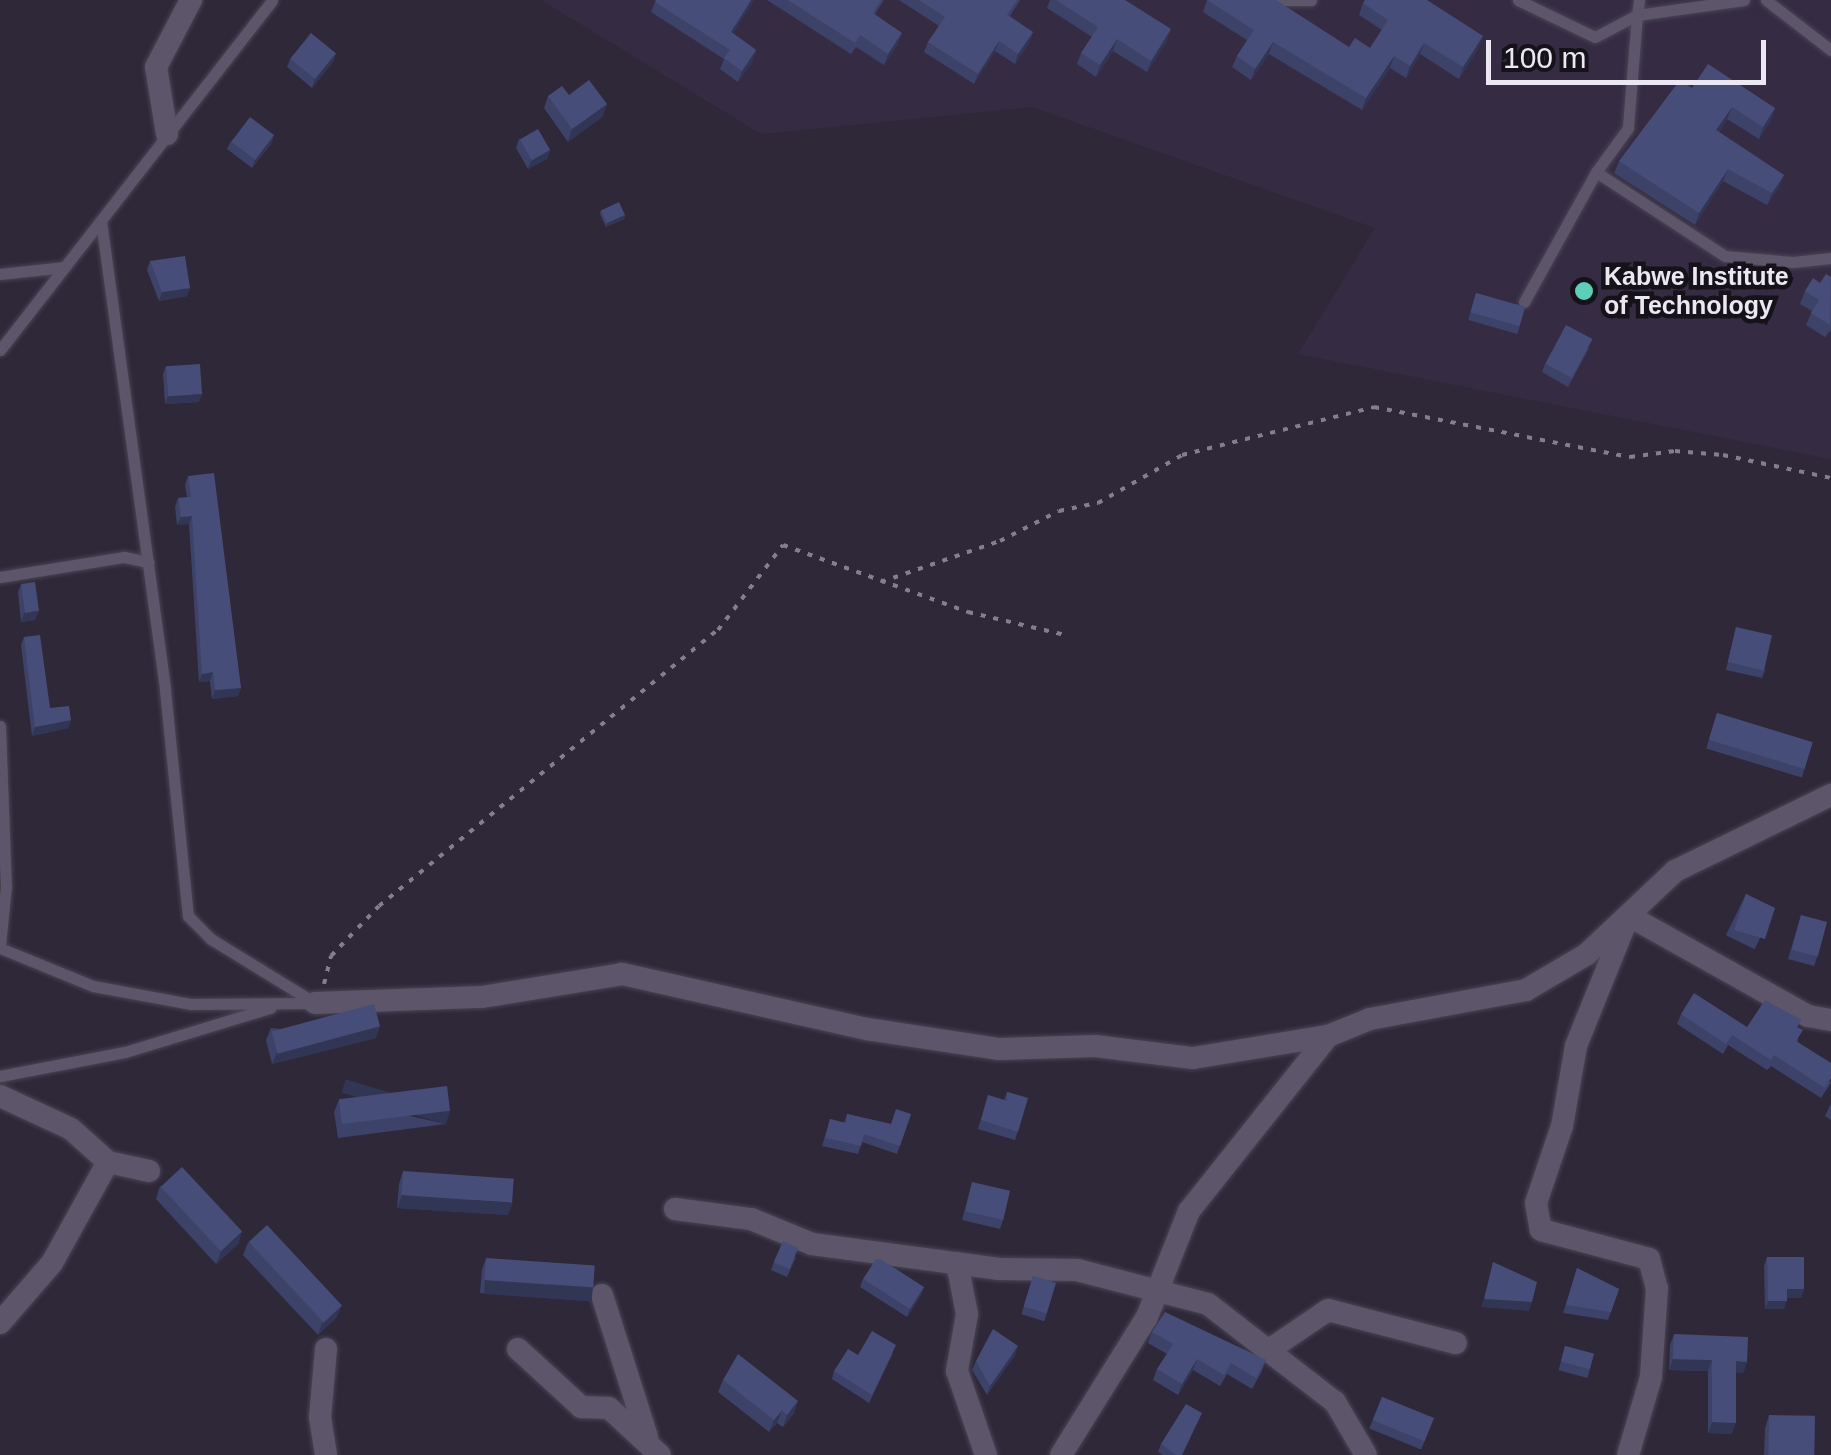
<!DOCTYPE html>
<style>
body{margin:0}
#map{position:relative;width:1831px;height:1455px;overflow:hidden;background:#2e2839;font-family:Arial,sans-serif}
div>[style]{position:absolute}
.built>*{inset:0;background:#352c44}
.path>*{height:4px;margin-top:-2px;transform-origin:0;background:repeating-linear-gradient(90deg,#847f8d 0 5px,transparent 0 13px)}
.roads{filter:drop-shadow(0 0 2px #494453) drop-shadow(0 0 2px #494453)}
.service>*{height:11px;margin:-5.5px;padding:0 5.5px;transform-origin:5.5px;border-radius:5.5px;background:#5d566a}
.minor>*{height:22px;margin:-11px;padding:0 11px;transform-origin:11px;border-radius:11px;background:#5d566a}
.wall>*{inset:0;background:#3d4268;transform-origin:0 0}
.shaded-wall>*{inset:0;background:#323655;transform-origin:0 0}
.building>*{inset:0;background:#474d79;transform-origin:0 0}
.dots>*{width:28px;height:28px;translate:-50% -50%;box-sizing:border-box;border:5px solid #15121a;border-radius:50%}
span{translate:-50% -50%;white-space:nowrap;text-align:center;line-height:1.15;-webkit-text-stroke:9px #15121a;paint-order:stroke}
.poi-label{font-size:25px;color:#ebe7f3;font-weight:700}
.left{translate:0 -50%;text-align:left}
.scale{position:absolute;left:1486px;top:40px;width:280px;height:45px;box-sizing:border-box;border:5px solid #ebe7f3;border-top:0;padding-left:12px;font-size:30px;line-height:35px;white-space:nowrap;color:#ebe7f3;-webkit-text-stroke:8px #15121a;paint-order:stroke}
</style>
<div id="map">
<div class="built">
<div style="clip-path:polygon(541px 0,1831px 0,1831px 459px,1298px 354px,1375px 228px,1032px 107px,761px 134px)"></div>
</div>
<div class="path">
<div style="left:881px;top:582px;width:126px;rotate:-19deg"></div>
<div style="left:1000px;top:541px;width:66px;rotate:-27deg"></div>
<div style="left:1059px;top:511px;width:40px;rotate:-12deg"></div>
<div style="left:1098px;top:503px;width:97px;rotate:-29.7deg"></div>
<div style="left:1182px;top:455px;width:198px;rotate:-14deg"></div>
<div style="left:1374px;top:407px;width:261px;rotate:11.1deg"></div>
<div style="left:1630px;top:457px;width:45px;rotate:-7.6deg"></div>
<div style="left:1675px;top:451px;width:48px;rotate:4.8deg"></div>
<div style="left:1723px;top:455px;width:110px;rotate:12deg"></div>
<div style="left:324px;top:984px;width:29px;rotate:-76deg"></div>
<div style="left:331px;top:956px;width:69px;rotate:-46.2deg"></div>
<div style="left:379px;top:906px;width:437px;rotate:-39.2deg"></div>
<div style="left:718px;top:630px;width:107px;rotate:-52.6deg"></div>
<div style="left:783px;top:545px;width:197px;rotate:19.9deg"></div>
<div style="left:968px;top:612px;width:100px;rotate:13.3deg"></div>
</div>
<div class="roads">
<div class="service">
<div style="left:1277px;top:0;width:34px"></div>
<div style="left:1518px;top:0;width:85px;rotate:25.7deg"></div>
<div style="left:1595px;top:37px;width:47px;rotate:-27.6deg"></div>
<div style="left:1637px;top:15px;width:15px;rotate:-82deg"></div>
<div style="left:1744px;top:0;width:108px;rotate:172deg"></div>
<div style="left:1637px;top:15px;width:113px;rotate:94.6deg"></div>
<div style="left:1628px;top:128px;width:54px;rotate:126deg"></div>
<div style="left:1596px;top:172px;width:154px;rotate:33.1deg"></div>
<div style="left:1725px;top:256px;width:68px;rotate:5deg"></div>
<div style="left:1793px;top:262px;width:38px;rotate:-6deg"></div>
<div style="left:1766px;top:0;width:82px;rotate:37.6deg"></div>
<div style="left:101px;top:221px;width:473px;rotate:82.2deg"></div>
<div style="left:165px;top:690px;width:227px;rotate:84.2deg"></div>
<div style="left:188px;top:916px;width:33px;rotate:45deg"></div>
<div style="left:211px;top:939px;width:122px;rotate:31.6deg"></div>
<div style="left:0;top:274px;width:65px;rotate:-6.1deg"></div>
<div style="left:1524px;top:302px;width:149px;rotate:-61deg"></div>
<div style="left:0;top:350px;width:443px;rotate:-52.1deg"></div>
<div style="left:0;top:577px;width:126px;rotate:-9.2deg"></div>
<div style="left:124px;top:557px;width:25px;rotate:12deg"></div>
<div style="left:0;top:726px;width:160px;rotate:87.9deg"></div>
<div style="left:6px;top:886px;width:59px;rotate:95.8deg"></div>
<div style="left:0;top:948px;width:100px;rotate:22.2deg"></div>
<div style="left:93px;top:986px;width:100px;rotate:10.4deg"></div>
<div style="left:191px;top:1004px;width:124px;rotate:-0.5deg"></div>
<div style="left:0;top:1076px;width:127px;rotate:-10.9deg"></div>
<div style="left:125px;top:1052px;width:152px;rotate:-16.9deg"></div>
</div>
<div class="minor">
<div style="left:167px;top:134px;width:68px;rotate:-99.3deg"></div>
<div style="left:156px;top:67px;width:76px;rotate:-62.4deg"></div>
<div style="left:1631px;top:917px;width:203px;rotate:29.2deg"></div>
<div style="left:1808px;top:1016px;width:23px;rotate:10deg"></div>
<div style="left:1624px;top:927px;width:128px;rotate:112deg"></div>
<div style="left:1576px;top:1046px;width:81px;rotate:99.9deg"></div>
<div style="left:1562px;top:1126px;width:81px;rotate:108.7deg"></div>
<div style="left:1536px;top:1203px;width:27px;rotate:80deg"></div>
<div style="left:1541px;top:1230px;width:112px;rotate:15deg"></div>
<div style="left:1649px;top:1259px;width:30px;rotate:75deg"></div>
<div style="left:1657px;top:1288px;width:89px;rotate:93.9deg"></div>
<div style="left:1651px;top:1377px;width:81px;rotate:106.4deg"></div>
<div style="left:315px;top:1003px;width:167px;rotate:-2.1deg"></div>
<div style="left:482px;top:997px;width:142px;rotate:-9.3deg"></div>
<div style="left:622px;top:974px;width:251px;rotate:12.7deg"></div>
<div style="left:867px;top:1029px;width:134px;rotate:8.6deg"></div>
<div style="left:1000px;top:1049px;width:95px;rotate:-1.8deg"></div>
<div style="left:1095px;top:1046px;width:99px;rotate:7deg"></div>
<div style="left:1193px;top:1058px;width:137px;rotate:-9.3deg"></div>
<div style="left:0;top:1096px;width:78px;rotate:24.9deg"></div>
<div style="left:71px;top:1129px;width:50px;rotate:41.7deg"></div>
<div style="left:108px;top:1162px;width:42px;rotate:12.4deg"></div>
<div style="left:675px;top:1209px;width:77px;rotate:7.5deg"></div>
<div style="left:751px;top:1219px;width:66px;rotate:22.3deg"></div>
<div style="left:812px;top:1244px;width:189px;rotate:7.6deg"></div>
<div style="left:999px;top:1269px;width:78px;rotate:0.7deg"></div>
<div style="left:1077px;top:1270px;width:135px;rotate:14.5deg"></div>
<div style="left:1208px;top:1304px;width:160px;rotate:37.7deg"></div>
<div style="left:1335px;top:1402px;width:61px;rotate:59.7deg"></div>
<div style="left:957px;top:1263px;width:52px;rotate:78.9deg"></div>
<div style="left:967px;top:1314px;width:58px;rotate:100deg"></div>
<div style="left:957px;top:1371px;width:89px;rotate:71deg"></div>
<div style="left:602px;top:1295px;width:149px;rotate:72.4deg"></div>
<div style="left:0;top:1323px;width:79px;rotate:-49.1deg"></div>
<div style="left:52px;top:1263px;width:115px;rotate:-61deg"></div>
<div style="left:326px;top:1349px;width:68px;rotate:95deg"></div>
<div style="left:320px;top:1417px;width:38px;rotate:81deg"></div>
<div style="left:518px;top:1349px;width:86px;rotate:42.6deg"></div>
<div style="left:581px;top:1407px;width:28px;rotate:2deg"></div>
<div style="left:609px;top:1408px;width:69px;rotate:42.7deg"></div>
<div style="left:1269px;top:1350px;width:71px;rotate:-34.1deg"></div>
<div style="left:1328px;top:1310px;width:132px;rotate:14.5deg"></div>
<div style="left:1061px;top:1455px;width:163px;rotate:-58.1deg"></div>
<div style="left:1147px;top:1317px;width:114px;rotate:-68.4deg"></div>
<div style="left:1189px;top:1211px;width:223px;rotate:-51.5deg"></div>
<div style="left:1328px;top:1036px;width:45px;rotate:-22deg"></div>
<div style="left:1370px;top:1019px;width:159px;rotate:-10.5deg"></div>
<div style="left:1526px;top:990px;width:71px;rotate:-30.5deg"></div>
<div style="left:1587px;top:954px;width:121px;rotate:-43.3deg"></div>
<div style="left:1675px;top:871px;width:174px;rotate:-26deg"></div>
</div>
</div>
<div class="wall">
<div style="clip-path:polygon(656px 0,754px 0,733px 33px,756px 50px,753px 61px,738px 82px,720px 69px,724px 59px,651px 12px)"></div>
<div style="clip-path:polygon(767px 0,884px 0,875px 14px,898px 44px,884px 65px,856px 47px,851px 54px)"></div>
<div style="clip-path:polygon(899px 0,1020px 0,1010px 16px,1033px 32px,1029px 43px,1015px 64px,995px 51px,974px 84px,924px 52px,928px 42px,939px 26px)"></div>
<div style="clip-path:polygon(1050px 0,1125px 0,1167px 41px,1147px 72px,1113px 51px,1096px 77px,1077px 64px,1081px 53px,1092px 37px,1047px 8px)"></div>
<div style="clip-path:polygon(1207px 0,1349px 47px,1370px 48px,1382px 30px,1359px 15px,1363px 3px,1479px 47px,1459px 79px,1420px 54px,1406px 78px,1390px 68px,1362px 110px,1269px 54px,1251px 80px,1232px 67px,1237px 56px,1247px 40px,1203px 12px)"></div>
<div style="clip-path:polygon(336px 53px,333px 62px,312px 88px,287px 67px,290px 59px)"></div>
<div style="clip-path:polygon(1692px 88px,1775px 108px,1771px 120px,1759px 139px,1727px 119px,1719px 132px,1784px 175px,1779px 187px,1767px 205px,1723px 181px,1695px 225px,1614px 173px,1619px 161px)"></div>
<div style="clip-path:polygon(569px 95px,607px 104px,602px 117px,568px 142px,544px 108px,548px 96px)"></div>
<div style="clip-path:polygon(274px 135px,271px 144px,252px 168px,227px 149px,231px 141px)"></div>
<div style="clip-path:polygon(519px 139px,550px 150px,547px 159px,528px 169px,516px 148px)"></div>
<div style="clip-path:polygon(601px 210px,625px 215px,624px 219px,606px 227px,600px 214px)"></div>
<div style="clip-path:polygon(150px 261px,190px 288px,187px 296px,159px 301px,147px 270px)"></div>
<div style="clip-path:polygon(1831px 277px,1831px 330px,1825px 337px,1806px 325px,1812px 311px,1800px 304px,1805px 291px)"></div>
<div style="left:1476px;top:293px;width:51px;height:28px;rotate:16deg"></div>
<div style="clip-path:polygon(1589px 348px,1568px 387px,1542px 372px,1545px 364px)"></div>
<div style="clip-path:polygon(166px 366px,199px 402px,165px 404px,163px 374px)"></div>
<div style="clip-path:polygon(188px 476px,241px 688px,238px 696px,212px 699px,210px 681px,199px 682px,189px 524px,177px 525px,175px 507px,178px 498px,187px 497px,185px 485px)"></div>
<div style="clip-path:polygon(21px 584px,35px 620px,21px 622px,18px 592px)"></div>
<div style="clip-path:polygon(1736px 627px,1765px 670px,1762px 678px,1726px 670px)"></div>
<div style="clip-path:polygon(24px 637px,50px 708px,71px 720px,68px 728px,32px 736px,21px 645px)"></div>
<div style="left:1717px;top:713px;width:100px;height:37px;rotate:17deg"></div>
<div style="left:1746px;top:894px;width:32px;height:46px;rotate:26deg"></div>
<div style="clip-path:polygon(1801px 915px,1817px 957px,1814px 966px,1788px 959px)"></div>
<div style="clip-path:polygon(1681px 1014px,1747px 1027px,1799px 1028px,1798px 1042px,1831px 1083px,1821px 1098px,1771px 1066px,1767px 1070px,1728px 1045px,1723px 1054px,1677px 1024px)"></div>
<div style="clip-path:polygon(271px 1028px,376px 1038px,272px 1064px,266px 1040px)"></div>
<div style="clip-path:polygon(1007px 1092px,1028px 1098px,1015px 1140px,978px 1129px,988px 1095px,1004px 1100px)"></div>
<div style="clip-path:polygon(339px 1100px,446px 1124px,338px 1138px,334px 1112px)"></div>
<div style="clip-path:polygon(1831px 1103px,1831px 1120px,1825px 1116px)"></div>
<div style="clip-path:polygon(847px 1114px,891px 1124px,911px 1114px,897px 1154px,862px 1142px,858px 1154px,822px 1146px,830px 1119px,844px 1123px)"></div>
<div style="clip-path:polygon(403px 1171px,508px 1215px,397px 1208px,399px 1184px)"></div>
<div style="clip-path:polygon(972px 1182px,1003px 1220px,1000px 1229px,962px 1220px)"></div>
<div style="clip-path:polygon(160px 1186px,242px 1231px,238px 1244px,216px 1264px,156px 1199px)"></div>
<div style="clip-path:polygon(248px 1242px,337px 1317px,318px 1335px,243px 1255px)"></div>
<div style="clip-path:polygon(796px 1257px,787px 1277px,771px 1270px,774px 1262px)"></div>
<div style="clip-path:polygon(1767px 1257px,1804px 1289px,1801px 1298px,1787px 1298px,1784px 1309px,1765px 1309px,1764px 1266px)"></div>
<div style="clip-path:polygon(486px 1258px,588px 1301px,480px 1293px,482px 1270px)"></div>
<div style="clip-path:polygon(1577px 1268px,1619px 1289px,1608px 1320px,1563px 1313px)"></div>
<div style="left:1033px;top:1276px;width:24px;height:40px;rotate:17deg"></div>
<div style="clip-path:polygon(863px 1279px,924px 1287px,921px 1295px,907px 1317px,860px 1287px)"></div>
<div style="clip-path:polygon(1152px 1332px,1266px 1360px,1262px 1371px,1252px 1389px,1227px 1374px,1220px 1386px,1193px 1370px,1178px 1395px,1153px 1380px,1157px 1369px,1167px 1354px,1148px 1343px)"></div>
<div style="clip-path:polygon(1674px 1334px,1747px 1362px,1743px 1373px,1736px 1372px,1732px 1434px,1708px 1433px,1708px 1371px,1669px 1370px,1670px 1345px)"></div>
<div style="left:1565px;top:1346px;width:30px;height:25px;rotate:15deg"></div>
<div style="clip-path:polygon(893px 1353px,869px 1403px,832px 1379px,834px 1371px,858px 1355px)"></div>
<div style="clip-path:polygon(1015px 1355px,987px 1395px,972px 1370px,976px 1361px)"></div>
<div style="clip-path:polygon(723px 1380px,794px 1413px,783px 1427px,777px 1423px,769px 1432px,718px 1392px)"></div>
<div style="left:1382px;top:1397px;width:56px;height:34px;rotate:22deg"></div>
<div style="clip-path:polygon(1769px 1415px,1814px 1455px,1764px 1455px,1765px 1428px)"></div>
<div style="clip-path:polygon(1161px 1444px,1183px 1455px,1163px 1455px,1158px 1452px)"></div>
</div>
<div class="shaded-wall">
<div style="clip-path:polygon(751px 0,754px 0,727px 43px,731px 32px)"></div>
<div style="clip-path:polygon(1171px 29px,1167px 41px,1147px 72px,1151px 61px)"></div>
<div style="clip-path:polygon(1033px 32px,1029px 43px,1015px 64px,1018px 54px)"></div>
<div style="clip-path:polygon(902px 33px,898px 44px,884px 65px,888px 54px)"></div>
<div style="clip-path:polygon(1483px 36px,1479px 47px,1459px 79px,1463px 67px)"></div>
<div style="clip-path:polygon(1117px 39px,1113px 51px,1096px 77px,1100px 65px)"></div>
<div style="clip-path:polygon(999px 41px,995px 51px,974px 84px,978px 74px)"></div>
<div style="clip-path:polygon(1273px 42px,1269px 54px,1251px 80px,1255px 69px)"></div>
<div style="clip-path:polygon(1424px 43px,1420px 54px,1406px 78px,1410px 66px)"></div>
<div style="clip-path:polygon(756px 50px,753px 61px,738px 82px,742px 71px)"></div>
<div style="clip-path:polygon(336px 53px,333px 62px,312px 88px,315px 79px)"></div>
<div style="clip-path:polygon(1394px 56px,1390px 68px,1362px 110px,1366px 98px)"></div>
<div style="clip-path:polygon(607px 104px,602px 117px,568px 142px,572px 129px)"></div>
<div style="clip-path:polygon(1732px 107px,1727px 119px,1712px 142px,1716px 130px)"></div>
<div style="clip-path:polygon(1775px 108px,1771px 120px,1759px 139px,1763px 127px)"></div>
<div style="clip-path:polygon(274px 135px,271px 144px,252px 168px,255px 160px)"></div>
<div style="clip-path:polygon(550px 150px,547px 159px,528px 169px,531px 161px)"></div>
<div style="clip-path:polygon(1728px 169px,1723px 181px,1695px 225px,1699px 213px)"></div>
<div style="clip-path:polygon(1784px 175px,1779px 187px,1767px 205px,1772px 193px)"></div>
<div style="clip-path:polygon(625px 215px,624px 219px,606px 227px,607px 223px)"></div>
<div style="clip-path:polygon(190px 288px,187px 296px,159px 301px,162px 292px)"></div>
<div style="clip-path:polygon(202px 394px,199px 402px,165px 404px,168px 396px)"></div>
<div style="clip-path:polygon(192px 516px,189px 524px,177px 525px,181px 517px)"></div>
<div style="clip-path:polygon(39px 611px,35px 620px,21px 622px,24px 613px)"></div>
<div style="clip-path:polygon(213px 672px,210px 681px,199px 682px,202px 674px)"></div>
<div style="clip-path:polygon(241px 688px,238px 696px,212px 699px,215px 690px)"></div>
<div style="clip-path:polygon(71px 720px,68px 728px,32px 736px,35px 727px)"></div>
<div style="clip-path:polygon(380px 1026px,376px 1038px,272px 1064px,277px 1052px)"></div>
<div style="left:450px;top:1111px;width:14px;height:109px;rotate:107deg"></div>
<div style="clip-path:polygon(402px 1195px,513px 1203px,508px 1215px,397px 1208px)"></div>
<div style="clip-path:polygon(242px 1231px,238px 1244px,216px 1264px,221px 1251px)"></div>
<div style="left:485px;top:1280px;width:108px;height:14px;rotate:4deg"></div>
<div style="clip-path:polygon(924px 1287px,921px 1295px,907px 1317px,910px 1309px)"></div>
<div style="clip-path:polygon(1787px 1289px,1804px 1289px,1801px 1298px,1784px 1298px)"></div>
<div style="clip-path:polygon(1484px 1299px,1532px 1302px,1529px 1311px,1481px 1307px)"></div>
<div style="clip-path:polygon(1768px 1301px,1787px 1301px,1784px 1309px,1765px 1309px)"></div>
<div style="clip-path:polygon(342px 1305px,337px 1317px,318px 1335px,322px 1323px)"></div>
<div style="clip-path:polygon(1018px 1346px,1015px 1355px,987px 1395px,990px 1386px)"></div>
<div style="clip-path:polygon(1197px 1359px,1193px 1370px,1178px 1395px,1182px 1384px)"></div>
<div style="clip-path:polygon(1673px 1359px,1712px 1360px,1708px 1371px,1669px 1370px)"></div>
<div style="clip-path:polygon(1736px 1361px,1747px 1362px,1743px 1373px,1732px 1372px)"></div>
<div style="clip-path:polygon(798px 1401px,794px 1413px,783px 1427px,787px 1415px)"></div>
<div style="clip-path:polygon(782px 1410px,777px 1423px,769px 1432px,774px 1420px)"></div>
<div style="clip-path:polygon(1712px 1422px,1736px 1423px,1732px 1434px,1708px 1433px)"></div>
</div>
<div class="building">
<div style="clip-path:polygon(656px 0,751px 0,731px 32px,756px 50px,742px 71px,724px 58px,730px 50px,655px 2px)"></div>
<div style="clip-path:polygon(788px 0,881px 0,873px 13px,902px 33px,888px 54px,860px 35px,855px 43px)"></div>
<div style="clip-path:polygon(919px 0,1017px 0,1007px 15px,1033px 32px,1018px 54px,999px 41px,978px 74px,928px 42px,945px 17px)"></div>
<div style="clip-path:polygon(1056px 0,1125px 0,1171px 29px,1151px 61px,1117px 39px,1100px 65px,1081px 53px,1098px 27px)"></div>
<div style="clip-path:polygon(1207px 0,1276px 0,1349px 47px,1355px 38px,1370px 48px,1388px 20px,1363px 3px,1365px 0,1427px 0,1483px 36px,1463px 67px,1424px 43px,1410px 66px,1394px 56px,1366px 98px,1273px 42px,1255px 69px,1237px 56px,1254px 30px)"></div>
<div style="left:311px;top:33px;width:32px;height:33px;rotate:39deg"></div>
<div style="clip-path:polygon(1708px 64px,1775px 108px,1763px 127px,1732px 107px,1716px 130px,1784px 175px,1772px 193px,1728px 169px,1699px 213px,1619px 161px,1680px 80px,1692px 88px)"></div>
<div style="clip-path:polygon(589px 80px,607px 104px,572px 129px,548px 96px,562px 86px,569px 95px)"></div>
<div style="left:250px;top:117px;width:30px;height:31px;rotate:37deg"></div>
<div style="left:538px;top:129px;width:24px;height:21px;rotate:60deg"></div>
<div style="left:619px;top:202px;width:14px;height:20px;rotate:65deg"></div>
<div style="clip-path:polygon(185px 256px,190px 288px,162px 292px,150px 261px)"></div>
<div style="clip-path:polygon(1826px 274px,1831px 277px,1830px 325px,1811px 313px,1819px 300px,1805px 291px,1813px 278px,1820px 283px)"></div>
<div style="left:1476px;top:293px;width:51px;height:20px;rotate:16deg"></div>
<div style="left:1566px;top:325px;width:30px;height:44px;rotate:28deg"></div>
<div style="left:200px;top:364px;width:30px;height:34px;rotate:86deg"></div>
<div style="clip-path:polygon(214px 473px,241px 688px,215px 690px,213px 672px,202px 674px,192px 516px,181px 517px,178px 498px,191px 497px,188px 476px)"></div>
<div style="left:35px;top:582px;width:29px;height:14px;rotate:82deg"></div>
<div style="left:1736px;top:627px;width:37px;height:36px;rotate:13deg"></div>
<div style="clip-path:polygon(40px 635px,50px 708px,69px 706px,71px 720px,35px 727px,24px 637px)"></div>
<div style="left:1717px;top:713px;width:100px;height:28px;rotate:17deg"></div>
<div style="clip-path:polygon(1746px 894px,1775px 908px,1765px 939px,1734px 930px)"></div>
<div style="left:1801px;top:915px;width:27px;height:36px;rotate:15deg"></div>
<div style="clip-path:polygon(1694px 993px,1747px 1027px,1765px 1000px,1802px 1020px,1797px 1027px,1803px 1030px,1796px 1041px,1831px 1063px,1831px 1078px,1825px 1088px,1774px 1055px,1771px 1060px,1732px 1035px,1726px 1044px,1681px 1014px)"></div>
<div style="left:374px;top:1004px;width:23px;height:106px;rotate:75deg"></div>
<div style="left:447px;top:1086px;width:25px;height:109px;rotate:83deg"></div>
<div style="clip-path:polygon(1007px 1092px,1028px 1098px,1018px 1132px,981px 1120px,988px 1095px,1007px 1101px)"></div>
<div style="clip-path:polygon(896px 1109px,911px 1114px,900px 1146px,864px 1134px,861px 1146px,825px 1138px,830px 1119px,846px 1123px,847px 1114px,891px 1124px)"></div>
<div style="left:182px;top:1167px;width:88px;height:29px;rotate:47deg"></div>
<div style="left:403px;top:1171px;width:111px;height:24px;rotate:4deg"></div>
<div style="left:972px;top:1182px;width:39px;height:30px;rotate:13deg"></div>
<div style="left:267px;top:1225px;width:110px;height:25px;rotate:47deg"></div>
<div style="left:783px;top:1241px;width:17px;height:23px;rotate:24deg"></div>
<div style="clip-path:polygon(1767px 1257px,1804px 1257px,1804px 1289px,1787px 1289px,1787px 1301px,1768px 1301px)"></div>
<div style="left:486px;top:1258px;width:109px;height:22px;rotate:4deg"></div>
<div style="clip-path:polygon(876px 1259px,882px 1260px,924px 1287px,910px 1309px,863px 1279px)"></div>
<div style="clip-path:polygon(1493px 1262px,1537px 1282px,1532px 1302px,1484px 1299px)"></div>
<div style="clip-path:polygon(1577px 1268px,1619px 1289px,1611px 1312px,1566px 1305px)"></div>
<div style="left:1033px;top:1276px;width:24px;height:32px;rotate:17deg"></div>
<div style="clip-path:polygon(1165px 1312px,1266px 1360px,1256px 1378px,1231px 1363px,1224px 1375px,1197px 1359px,1182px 1384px,1157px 1369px,1173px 1344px,1152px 1332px)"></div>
<div style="clip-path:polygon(993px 1329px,1018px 1346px,990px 1386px,976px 1361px)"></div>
<div style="clip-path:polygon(872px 1331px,896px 1345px,872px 1395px,834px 1371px,848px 1349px,858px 1355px)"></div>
<div style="clip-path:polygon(1674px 1334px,1748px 1337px,1747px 1362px,1736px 1361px,1736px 1423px,1712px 1422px,1712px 1360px,1673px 1359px)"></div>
<div style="left:1565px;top:1346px;width:30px;height:16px;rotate:15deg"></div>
<div style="clip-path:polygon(738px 1354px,798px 1401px,787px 1415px,782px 1410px,774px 1420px,723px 1380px)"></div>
<div style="left:1382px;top:1397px;width:56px;height:25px;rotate:22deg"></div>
<div style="clip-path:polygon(1186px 1404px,1202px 1413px,1182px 1455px,1176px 1455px,1161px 1444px)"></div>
<div style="left:1769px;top:1415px;width:46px;height:40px;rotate:1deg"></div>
</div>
<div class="dots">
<div style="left:1584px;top:291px;background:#5eceb8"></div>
</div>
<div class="poi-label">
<span class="left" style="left:1604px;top:291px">Kabwe Institute<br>of Technology</span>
</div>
<div class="scale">100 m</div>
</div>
